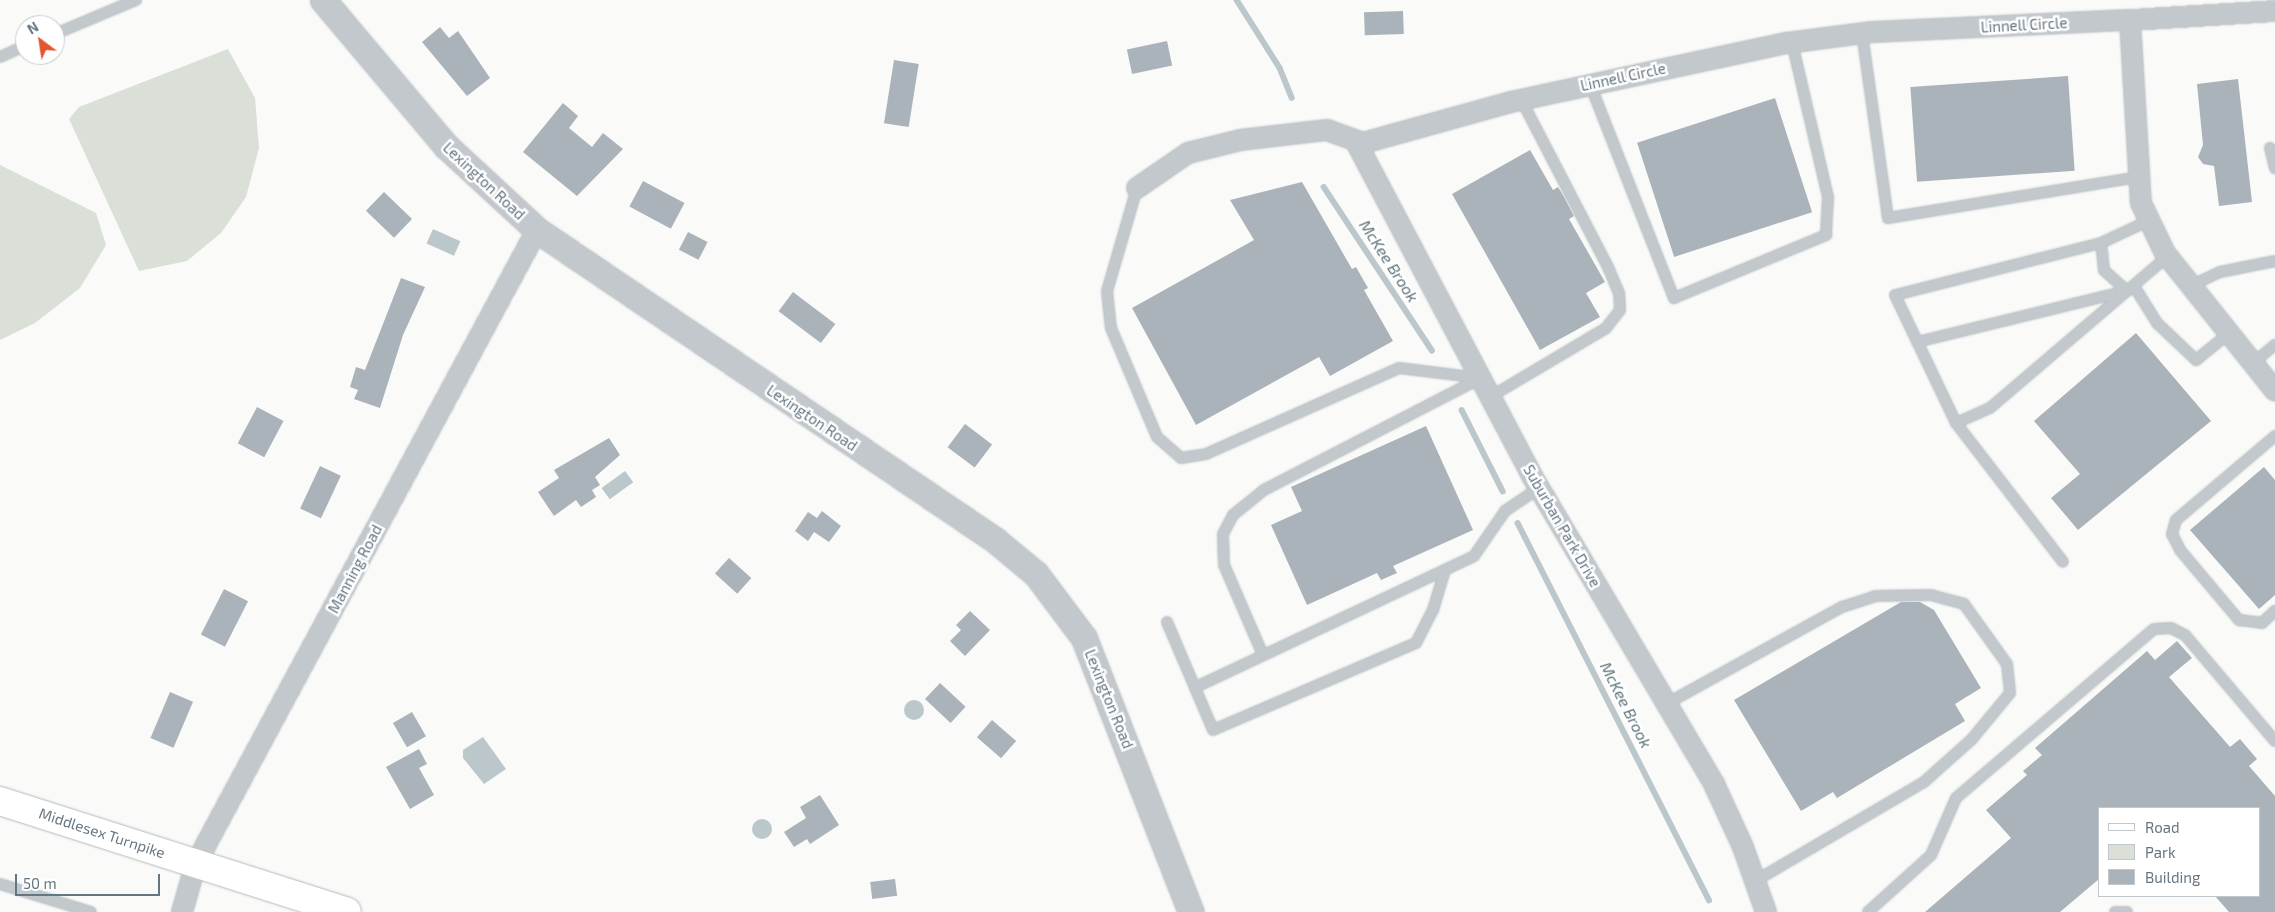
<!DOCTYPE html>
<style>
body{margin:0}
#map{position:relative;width:2275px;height:912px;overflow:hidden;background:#fafaf8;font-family:"Exo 2",sans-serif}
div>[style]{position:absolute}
.green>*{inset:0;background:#dadfd7}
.water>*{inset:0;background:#bbc7cb;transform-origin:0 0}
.round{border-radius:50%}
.stream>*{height:5.5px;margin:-2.75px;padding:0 2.75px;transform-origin:2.75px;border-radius:2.75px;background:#bbc7cb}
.building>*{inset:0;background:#aab3b9;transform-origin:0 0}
.roads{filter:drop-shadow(0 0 1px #b3babf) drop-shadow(0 0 1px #b3babf)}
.service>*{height:10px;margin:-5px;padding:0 5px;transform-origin:5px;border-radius:5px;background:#c3c8cc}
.minor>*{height:20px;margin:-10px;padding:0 10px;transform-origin:10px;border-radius:10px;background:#c3c8cc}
.tertiary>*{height:25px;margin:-12.5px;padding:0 12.5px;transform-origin:12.5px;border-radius:12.5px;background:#c3c8cc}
.secondary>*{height:28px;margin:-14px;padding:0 14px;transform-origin:14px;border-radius:14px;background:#fff}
span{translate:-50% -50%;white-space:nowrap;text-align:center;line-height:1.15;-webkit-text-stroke:5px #fff;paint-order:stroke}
.street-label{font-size:15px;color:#657683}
.water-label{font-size:16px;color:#60757c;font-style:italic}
.legend{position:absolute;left:2098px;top:807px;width:162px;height:90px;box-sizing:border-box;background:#fff;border:1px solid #c1c8cd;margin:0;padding:6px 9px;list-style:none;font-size:15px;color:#657683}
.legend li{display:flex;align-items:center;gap:10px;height:25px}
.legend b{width:25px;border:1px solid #c1c8cd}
.north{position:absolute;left:15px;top:15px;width:50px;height:50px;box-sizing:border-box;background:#fff;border:1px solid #c1c8cd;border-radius:50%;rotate:329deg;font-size:14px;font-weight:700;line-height:20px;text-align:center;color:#657683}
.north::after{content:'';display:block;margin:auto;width:18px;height:22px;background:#e4572e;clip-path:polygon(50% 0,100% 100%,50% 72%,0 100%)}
.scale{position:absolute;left:15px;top:874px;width:145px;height:22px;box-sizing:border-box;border:2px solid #657683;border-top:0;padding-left:6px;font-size:15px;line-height:18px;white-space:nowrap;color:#657683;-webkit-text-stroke:4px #fff;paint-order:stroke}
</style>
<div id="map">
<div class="green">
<div style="clip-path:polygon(228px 49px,255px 98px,259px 148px,246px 197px,221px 233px,187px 261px,139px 271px,69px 119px,79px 107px)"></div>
<div style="clip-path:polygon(0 165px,96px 213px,106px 245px,80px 288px,35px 323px,0 340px)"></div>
</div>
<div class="water">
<div style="left:433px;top:229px;width:30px;height:16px;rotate:24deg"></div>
<div style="left:625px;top:471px;width:14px;height:29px;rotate:54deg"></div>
<div class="round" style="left:904px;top:700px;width:20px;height:20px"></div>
<div style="clip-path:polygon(483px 737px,506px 769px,484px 784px,463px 758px,463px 750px)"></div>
<div class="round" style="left:752px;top:819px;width:20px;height:20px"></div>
</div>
<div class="stream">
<div style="left:1237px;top:0;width:80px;rotate:57.7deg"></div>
<div style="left:1280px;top:68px;width:32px;rotate:68deg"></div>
<div style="left:1324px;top:187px;width:196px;rotate:56.5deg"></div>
<div style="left:1462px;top:410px;width:91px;rotate:63.2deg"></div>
<div style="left:1518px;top:523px;width:423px;rotate:63.1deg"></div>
</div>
<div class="building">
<div style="left:1403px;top:11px;width:23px;height:39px;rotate:88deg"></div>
<div style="clip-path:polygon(440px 27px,449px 38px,458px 31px,490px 78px,467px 96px,422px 42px)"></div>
<div style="left:1167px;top:41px;width:25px;height:41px;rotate:78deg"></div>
<div style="left:894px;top:60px;width:25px;height:64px;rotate:9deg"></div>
<div style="left:2068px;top:76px;width:95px;height:158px;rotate:86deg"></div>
<div style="clip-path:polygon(2238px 79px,2252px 202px,2219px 206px,2214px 166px,2203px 164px,2198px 157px,2203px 145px,2197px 84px)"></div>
<div style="left:1775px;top:98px;width:120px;height:145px;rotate:72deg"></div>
<div style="clip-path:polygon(563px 103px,578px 116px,569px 128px,592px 147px,603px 133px,623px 149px,577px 196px,523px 152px)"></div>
<div style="clip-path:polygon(1530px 150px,1553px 190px,1558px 187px,1563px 195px,1574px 216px,1569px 219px,1605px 282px,1586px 293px,1600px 317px,1540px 350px,1452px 194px)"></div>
<div style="left:643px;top:181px;width:47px;height:29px;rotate:28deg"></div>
<div style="clip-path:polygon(1302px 182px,1352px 269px,1356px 267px,1368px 288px,1364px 290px,1393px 341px,1330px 376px,1319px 357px,1196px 425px,1132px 308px,1254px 240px,1230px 200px)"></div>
<div style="left:384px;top:192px;width:39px;height:26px;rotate:44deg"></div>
<div style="left:688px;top:232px;width:22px;height:20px;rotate:27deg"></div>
<div style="clip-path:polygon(401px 278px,425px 287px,403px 335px,380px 408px,354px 399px,358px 390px,350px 387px,356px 367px,365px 370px)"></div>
<div style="left:793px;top:292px;width:53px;height:24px;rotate:37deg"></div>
<div style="clip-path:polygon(2136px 333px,2211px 421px,2078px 530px,2051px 498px,2080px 474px,2034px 421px)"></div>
<div style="left:257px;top:407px;width:30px;height:41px;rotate:28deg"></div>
<div style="left:965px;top:424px;width:34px;height:29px;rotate:37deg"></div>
<div style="clip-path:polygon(1426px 426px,1473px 530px,1393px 566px,1397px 573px,1381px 580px,1377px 573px,1307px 605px,1271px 525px,1302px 511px,1291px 487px)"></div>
<div style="clip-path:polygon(609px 438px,620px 455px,595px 477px,600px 485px,592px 490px,596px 497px,581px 507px,576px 500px,554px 516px,538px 492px,559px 478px,554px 470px)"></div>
<div style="left:320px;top:466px;width:23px;height:47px;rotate:25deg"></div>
<div style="clip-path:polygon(2264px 467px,2275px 480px,2275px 595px,2259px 609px,2190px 530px)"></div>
<div style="clip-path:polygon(822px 511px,841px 526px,829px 542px,814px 532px,808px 541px,795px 531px,808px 512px,817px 518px)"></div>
<div style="left:729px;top:558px;width:30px;height:21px;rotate:42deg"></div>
<div style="left:224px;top:589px;width:27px;height:51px;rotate:27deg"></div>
<div style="clip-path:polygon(1901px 602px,1920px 602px,1934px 610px,1981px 688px,1955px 704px,1965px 721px,1837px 798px,1833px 792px,1801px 811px,1734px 700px)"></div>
<div style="clip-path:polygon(970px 611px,990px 630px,965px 656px,950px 641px,961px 630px,956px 625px)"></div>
<div style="clip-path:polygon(2177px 641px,2192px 658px,2169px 677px,2230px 747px,2240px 739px,2257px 759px,2249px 766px,2275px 796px,2275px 912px,2229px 912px,2215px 896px,2259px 896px,2259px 808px,2099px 808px,2099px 879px,2060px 912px,1925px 912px,2011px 838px,1986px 810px,2027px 775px,2023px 771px,2042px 755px,2035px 748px,2147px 651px,2155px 660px)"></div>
<div style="left:940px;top:683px;width:35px;height:22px;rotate:43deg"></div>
<div style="left:170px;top:692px;width:25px;height:50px;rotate:23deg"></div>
<div style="left:412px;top:712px;width:28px;height:22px;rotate:60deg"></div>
<div style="left:992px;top:720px;width:32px;height:23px;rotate:41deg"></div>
<div style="clip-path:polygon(419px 749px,427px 764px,419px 768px,434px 795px,410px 809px,386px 767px)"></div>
<div style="clip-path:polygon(820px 795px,839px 825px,810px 844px,807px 839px,794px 847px,784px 832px,806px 818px,800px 807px)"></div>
<div style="left:895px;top:879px;width:17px;height:25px;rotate:83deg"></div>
</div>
<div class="roads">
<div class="service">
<div style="left:1862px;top:33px;width:187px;rotate:82deg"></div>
<div style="left:1888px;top:218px;width:253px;rotate:-9.3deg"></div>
<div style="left:55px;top:34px;width:88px;rotate:-22.8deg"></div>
<div style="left:0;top:57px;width:27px;rotate:-24deg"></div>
<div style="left:1590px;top:84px;width:230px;rotate:68.6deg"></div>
<div style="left:1674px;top:298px;width:165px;rotate:-22.5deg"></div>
<div style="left:1826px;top:235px;width:38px;rotate:-87deg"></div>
<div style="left:1828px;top:197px;width:159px;rotate:-103.1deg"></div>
<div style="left:2270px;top:148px;width:21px;rotate:76deg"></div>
<div style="left:1137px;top:188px;width:107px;rotate:106.2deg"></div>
<div style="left:1107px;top:291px;width:37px;rotate:84deg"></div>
<div style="left:1111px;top:328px;width:118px;rotate:67.1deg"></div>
<div style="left:1157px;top:437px;width:32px;rotate:41deg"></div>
<div style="left:1181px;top:458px;width:25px;rotate:-9deg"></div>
<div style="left:1206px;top:454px;width:211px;rotate:-24deg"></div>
<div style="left:1399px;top:368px;width:83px;rotate:7deg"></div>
<div style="left:2148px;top:221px;width:52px;rotate:154.9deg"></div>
<div style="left:2101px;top:243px;width:212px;rotate:165.8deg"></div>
<div style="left:1895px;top:295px;width:142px;rotate:64.5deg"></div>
<div style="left:1956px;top:423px;width:37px;rotate:-24deg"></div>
<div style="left:1990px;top:408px;width:234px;rotate:-40.5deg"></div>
<div style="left:2134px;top:286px;width:44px;rotate:58.1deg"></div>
<div style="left:2157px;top:323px;width:54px;rotate:43.5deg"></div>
<div style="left:2196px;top:360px;width:40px;rotate:-39deg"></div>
<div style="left:2190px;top:286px;width:33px;rotate:-25deg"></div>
<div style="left:2220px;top:272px;width:56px;rotate:-11.3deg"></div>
<div style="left:1917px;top:342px;width:216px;rotate:-13.7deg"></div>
<div style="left:2127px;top:291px;width:31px;rotate:-138deg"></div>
<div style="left:2104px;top:270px;width:27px;rotate:-96deg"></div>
<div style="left:2252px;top:364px;width:30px;rotate:-40deg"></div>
<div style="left:1490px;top:397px;width:135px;rotate:-30.7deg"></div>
<div style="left:1606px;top:328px;width:23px;rotate:-52deg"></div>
<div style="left:1620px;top:310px;width:17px;rotate:-93deg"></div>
<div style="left:1619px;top:293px;width:28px;rotate:-113deg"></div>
<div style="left:1608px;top:267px;width:189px;rotate:-117.4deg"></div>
<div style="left:1956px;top:423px;width:175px;rotate:52.4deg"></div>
<div style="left:2275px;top:436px;width:130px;rotate:139.7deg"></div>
<div style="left:2176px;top:520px;width:15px;rotate:106deg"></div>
<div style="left:2172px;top:534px;width:18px;rotate:63deg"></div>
<div style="left:2180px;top:550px;width:92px;rotate:49.9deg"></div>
<div style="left:2239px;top:620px;width:23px;rotate:7deg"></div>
<div style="left:2262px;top:623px;width:18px;rotate:-43deg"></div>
<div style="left:1167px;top:622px;width:117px;rotate:66.9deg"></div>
<div style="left:1213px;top:730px;width:221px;rotate:-23.2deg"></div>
<div style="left:1416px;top:643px;width:37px;rotate:-63deg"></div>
<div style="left:1433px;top:610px;width:42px;rotate:-73.3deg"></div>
<div style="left:1263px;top:655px;width:98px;rotate:-113.4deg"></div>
<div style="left:1224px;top:565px;width:31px;rotate:-92deg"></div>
<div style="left:1223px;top:534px;width:21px;rotate:-62deg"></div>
<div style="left:1233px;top:515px;width:40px;rotate:-39deg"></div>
<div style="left:1264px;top:490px;width:244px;rotate:-27.3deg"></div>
<div style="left:1196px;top:687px;width:307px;rotate:-25.2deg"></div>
<div style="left:1474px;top:556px;width:55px;rotate:-55.4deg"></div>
<div style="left:1505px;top:511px;width:41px;rotate:-34.1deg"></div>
<div style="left:1666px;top:704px;width:201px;rotate:-28.9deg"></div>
<div style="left:1842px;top:607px;width:35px;rotate:-18deg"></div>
<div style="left:1875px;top:596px;width:56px;rotate:-1deg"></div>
<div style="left:1931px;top:595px;width:34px;rotate:15deg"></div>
<div style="left:1964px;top:604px;width:74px;rotate:54.4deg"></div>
<div style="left:2007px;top:664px;width:29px;rotate:84deg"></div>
<div style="left:2010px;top:693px;width:60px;rotate:129.6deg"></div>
<div style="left:1972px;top:739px;width:64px;rotate:138.1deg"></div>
<div style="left:1924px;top:782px;width:196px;rotate:149.6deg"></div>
<div style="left:0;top:884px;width:95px;rotate:17.1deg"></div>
<div style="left:1868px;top:912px;width:85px;rotate:-42.1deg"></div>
<div style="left:1931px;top:855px;width:62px;rotate:-66.3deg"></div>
<div style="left:1956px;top:798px;width:260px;rotate:-40.5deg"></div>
<div style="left:2154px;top:629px;width:17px;rotate:-3deg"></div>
<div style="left:2171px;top:628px;width:16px;rotate:27deg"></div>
<div style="left:2185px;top:635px;width:139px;rotate:49.7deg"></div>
<div style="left:2115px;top:912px;width:12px"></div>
</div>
<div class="minor">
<div style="left:2275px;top:11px;width:145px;rotate:176.4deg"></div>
<div style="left:2130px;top:20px;width:183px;rotate:86.6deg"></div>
<div style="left:2141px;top:203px;width:55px;rotate:64.4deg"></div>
<div style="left:2165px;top:253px;width:176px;rotate:51.4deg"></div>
<div style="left:1355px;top:140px;width:380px;rotate:62.2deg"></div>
<div style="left:1532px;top:476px;width:358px;rotate:59.4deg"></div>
<div style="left:1714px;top:784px;width:69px;rotate:65.3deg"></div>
<div style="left:1743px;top:847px;width:69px;rotate:70.5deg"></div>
<div style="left:1137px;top:188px;width:62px;rotate:-34.5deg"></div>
<div style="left:1188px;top:153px;width:54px;rotate:-14deg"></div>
<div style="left:1240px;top:140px;width:88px;rotate:-6.6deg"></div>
<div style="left:1327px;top:130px;width:38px;rotate:20deg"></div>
<div style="left:1363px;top:143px;width:154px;rotate:-15.5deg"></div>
<div style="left:1511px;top:102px;width:282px;rotate:-12.1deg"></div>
<div style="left:1787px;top:43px;width:86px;rotate:-7.4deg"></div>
<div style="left:1872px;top:32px;width:258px;rotate:-2.7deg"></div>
<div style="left:182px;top:912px;width:51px;rotate:-74.1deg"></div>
<div style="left:196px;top:863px;width:719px;rotate:-61.69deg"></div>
</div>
<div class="tertiary">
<div style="left:323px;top:0;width:191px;rotate:49.9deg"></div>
<div style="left:446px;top:146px;width:124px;rotate:42.7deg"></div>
<div style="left:537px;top:230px;width:553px;rotate:34.09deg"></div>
<div style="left:995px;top:540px;width:53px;rotate:39.7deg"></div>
<div style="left:1036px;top:574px;width:80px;rotate:53.1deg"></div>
<div style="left:1084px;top:638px;width:294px;rotate:68.7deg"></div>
</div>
<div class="secondary">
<div style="left:0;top:801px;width:364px;rotate:17.7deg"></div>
</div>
</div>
<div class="street-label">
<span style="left:2024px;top:25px;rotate:-3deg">Linnell Circle</span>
<span style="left:1623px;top:77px;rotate:-12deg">Linnell Circle</span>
<span style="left:484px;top:181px;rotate:43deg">Lexington Road</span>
<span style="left:812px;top:418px;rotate:34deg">Lexington Road</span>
<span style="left:1562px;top:526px;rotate:60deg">Suburban Park Drive</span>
<span style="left:355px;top:569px;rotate:-62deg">Manning Road</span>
<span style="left:1109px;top:699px;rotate:68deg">Lexington Road</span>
<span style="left:102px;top:833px;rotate:18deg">Middlesex Turnpike</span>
</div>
<div class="water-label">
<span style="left:1389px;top:261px;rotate:57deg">McKee Brook</span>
<span style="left:1626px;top:705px;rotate:63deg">McKee Brook</span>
</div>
<ul class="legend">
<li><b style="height:6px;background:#fff"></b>Road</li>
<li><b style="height:14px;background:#dadfd7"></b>Park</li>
<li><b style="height:14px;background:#aab3b9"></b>Building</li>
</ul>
<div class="north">N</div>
<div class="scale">50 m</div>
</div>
